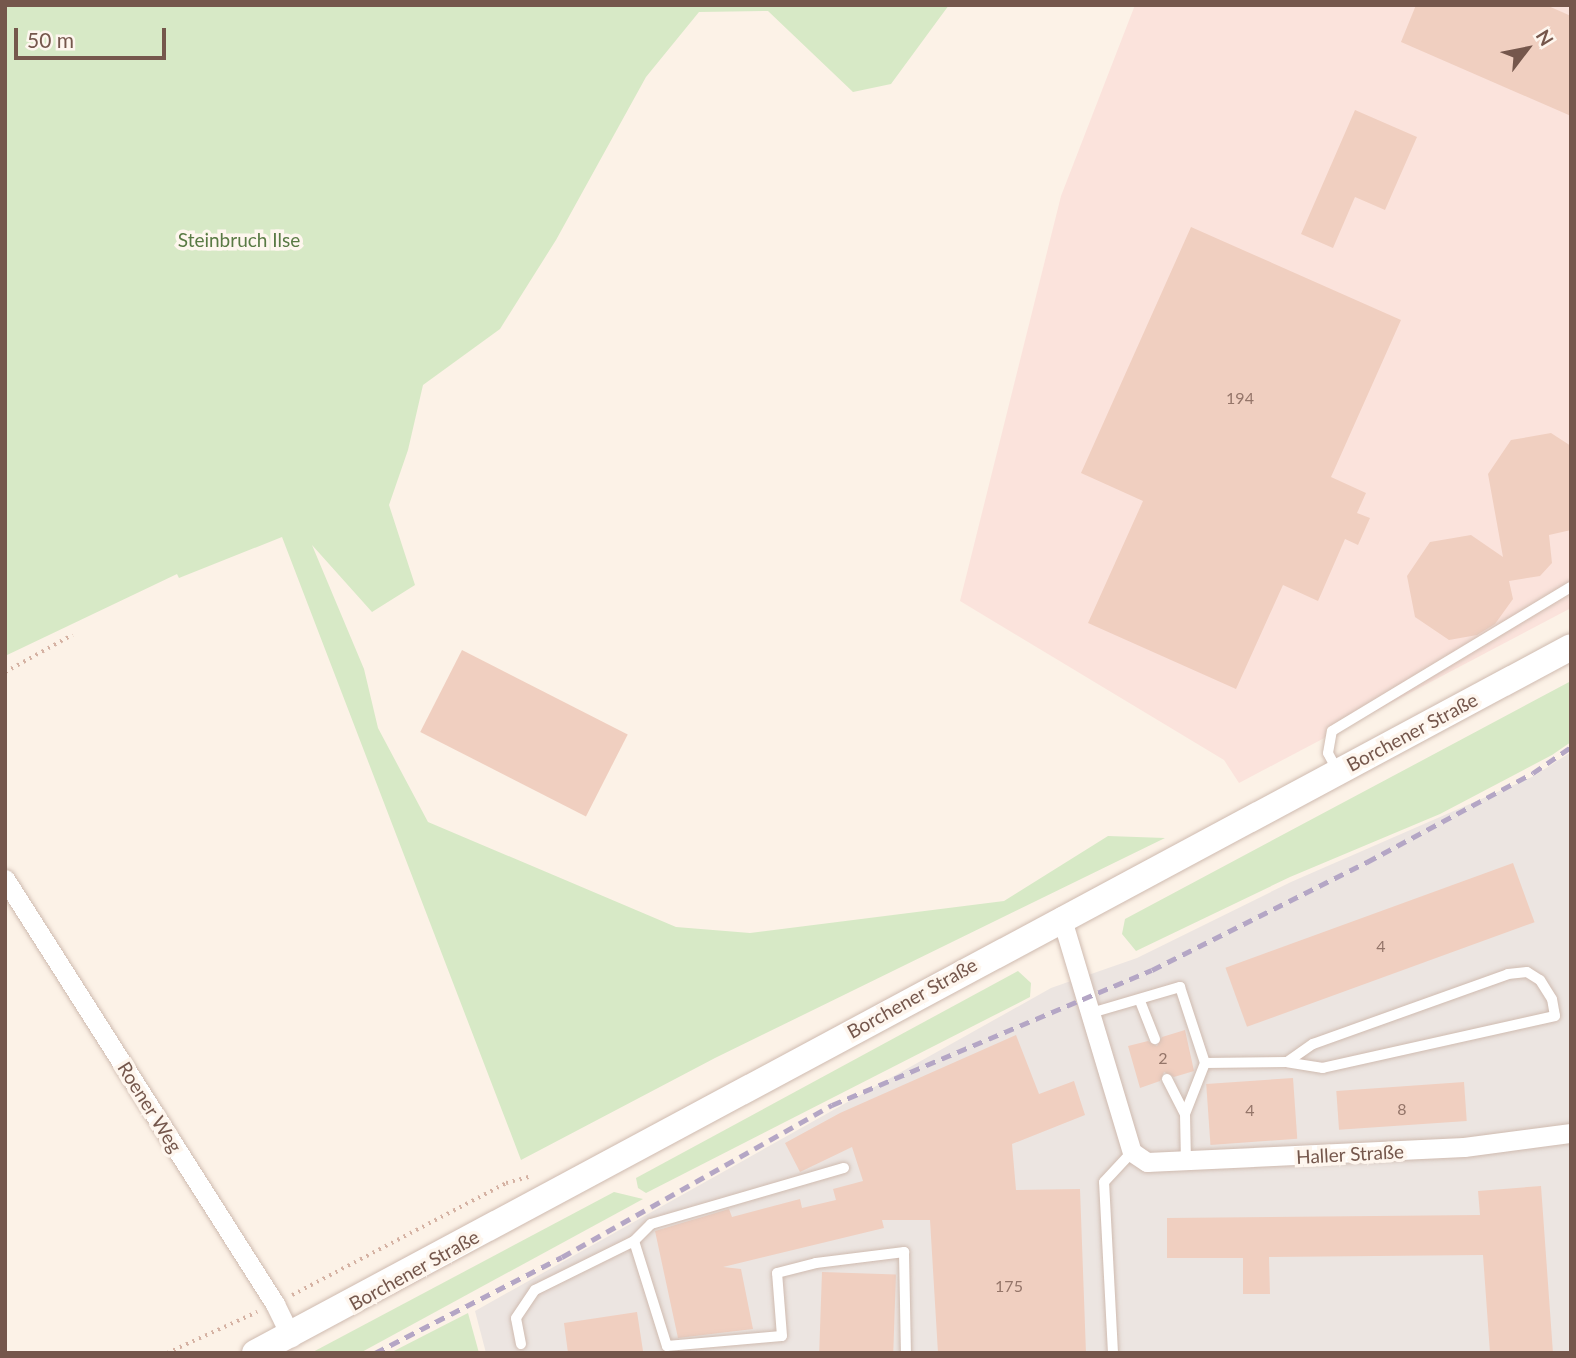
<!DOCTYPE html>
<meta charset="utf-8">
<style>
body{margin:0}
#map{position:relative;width:1576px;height:1358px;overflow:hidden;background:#fcf2e7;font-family:Lato,sans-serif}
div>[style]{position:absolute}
.commercial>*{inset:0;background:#fbe3dc}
.industrial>*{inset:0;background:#ece5e1}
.green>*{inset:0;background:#d7e9c6}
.building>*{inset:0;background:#f0cfc0;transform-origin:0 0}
.path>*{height:3.5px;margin-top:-1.75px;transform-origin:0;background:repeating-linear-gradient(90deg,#d5b2a3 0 2px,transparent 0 7px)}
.roads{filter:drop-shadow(0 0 2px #cfbbb0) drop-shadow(0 0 2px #cfbbb0)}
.lane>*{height:10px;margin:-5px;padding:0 5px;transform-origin:5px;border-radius:5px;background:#fff}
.street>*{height:19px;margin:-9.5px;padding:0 9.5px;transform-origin:9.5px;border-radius:9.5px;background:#fff}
.secondary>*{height:26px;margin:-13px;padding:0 13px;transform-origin:13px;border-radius:13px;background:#fff}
.rail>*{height:5px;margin-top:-2.5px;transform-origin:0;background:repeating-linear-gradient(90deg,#b4a6c5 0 10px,transparent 0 17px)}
span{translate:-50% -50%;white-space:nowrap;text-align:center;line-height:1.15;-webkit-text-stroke:7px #fef6ee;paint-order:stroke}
.number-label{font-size:16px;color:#947569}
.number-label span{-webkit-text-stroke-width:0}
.park-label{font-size:19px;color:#597a44}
.street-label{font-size:19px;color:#75574c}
.frame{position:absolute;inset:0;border:7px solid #75574c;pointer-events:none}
.north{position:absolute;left:1492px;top:14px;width:70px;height:70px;-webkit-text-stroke:5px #fef6ee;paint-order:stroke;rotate:58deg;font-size:19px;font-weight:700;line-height:28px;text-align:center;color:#75574c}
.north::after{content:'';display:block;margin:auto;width:24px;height:32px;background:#75574c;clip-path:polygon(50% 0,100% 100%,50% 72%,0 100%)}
.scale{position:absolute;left:14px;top:28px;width:152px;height:32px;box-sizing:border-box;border:4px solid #75574c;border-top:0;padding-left:9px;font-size:21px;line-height:24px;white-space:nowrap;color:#75574c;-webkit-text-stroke:5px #fef6ee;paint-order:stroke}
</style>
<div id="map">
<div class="commercial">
<div style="clip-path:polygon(1135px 5px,1571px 5px,1571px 608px,1239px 783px,1224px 760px,960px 601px,1061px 196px)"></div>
</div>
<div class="industrial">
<div style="clip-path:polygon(1571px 752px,1571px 1353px,486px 1353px,475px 1311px,1051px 988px,1137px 958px,1291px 882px,1534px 776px)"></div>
</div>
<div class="green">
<div style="clip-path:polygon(5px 5px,949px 5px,891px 84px,853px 92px,768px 11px,699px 12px,646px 77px,556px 240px,500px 329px,423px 385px,408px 450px,389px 505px,415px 585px,372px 612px,312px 545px,364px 669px,378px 728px,428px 822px,676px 927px,750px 933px,1004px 901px,1108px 836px,1165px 838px,715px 1058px,521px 1160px,282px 537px,179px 578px,177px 574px,5px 656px)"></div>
<div style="clip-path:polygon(1571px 681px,1571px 742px,1552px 755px,1440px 814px,1290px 877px,1136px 951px,1122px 934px,1125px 919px)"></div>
<div style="clip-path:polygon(1018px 971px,1031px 983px,1030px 997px,646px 1193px,638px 1188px,636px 1178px)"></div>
<div style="clip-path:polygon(614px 1192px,643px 1199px,360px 1353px,311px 1353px)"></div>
<div style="clip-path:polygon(468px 1313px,479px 1353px,390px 1353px)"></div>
</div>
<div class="building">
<div style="clip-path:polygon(1416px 5px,1546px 5px,1571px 16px,1571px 116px,1401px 42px)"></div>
<div style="clip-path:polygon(1355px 110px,1417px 137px,1385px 210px,1355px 197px,1333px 248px,1301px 234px)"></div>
<div style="clip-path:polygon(1191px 227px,1401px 320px,1331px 477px,1366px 493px,1357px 513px,1370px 518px,1358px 545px,1345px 539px,1318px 601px,1283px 585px,1236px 689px,1088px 623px,1143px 501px,1081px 473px)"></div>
<div style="clip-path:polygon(1551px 433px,1571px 446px,1571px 530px,1549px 535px,1552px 563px,1540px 576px,1509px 581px,1513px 599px,1495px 624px,1477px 635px,1449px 640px,1415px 617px,1407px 576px,1430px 542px,1471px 535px,1503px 557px,1488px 474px,1511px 440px)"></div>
<div style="left:462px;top:650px;width:186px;height:92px;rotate:27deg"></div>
<div style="left:1513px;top:863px;width:63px;height:306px;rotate:70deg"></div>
<div style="clip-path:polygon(1185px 1030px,1194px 1071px,1174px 1077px,1164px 1072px,1160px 1081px,1140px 1088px,1128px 1046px,1148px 1041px,1157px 1046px,1162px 1037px)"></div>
<div style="clip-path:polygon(1016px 1035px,1039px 1094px,1074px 1081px,1085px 1115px,1012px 1144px,1016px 1190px,1080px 1189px,1086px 1353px,938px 1353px,930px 1220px,882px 1220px,884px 1228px,723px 1267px,741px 1269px,753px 1329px,678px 1338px,655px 1231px,729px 1209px,732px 1217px,800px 1199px,802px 1208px,836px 1200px,833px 1189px,863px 1181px,852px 1147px,800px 1172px,785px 1143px,840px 1113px)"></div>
<div style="left:1293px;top:1078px;width:61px;height:87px;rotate:86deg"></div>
<div style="left:1464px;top:1082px;width:39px;height:128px;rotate:86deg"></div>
<div style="clip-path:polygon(1541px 1186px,1553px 1353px,1490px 1353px,1483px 1255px,1269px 1257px,1270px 1294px,1243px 1294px,1243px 1258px,1167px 1258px,1167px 1218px,1480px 1215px,1478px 1191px)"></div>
<div style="left:822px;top:1272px;width:74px;height:81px;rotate:2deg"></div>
<div style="clip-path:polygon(637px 1312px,643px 1351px,568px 1353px,564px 1323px)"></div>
</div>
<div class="path">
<div style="left:5px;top:672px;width:77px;rotate:-28.9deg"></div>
<div style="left:292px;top:1295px;width:242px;rotate:-27.6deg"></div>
<div style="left:506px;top:1183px;width:24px;rotate:-15deg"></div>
<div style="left:167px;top:1353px;width:99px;rotate:-24.5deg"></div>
</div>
<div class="roads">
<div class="lane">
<div style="left:1337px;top:770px;width:19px;rotate:-118deg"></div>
<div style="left:1328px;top:753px;width:22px;rotate:-80deg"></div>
<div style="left:1332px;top:731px;width:279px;rotate:-31.1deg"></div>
<div style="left:1140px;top:1001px;width:41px;rotate:68.5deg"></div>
<div style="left:1091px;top:1013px;width:93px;rotate:-16.3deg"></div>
<div style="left:1180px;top:987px;width:80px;rotate:71.8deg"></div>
<div style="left:1205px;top:1063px;width:55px;rotate:111.4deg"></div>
<div style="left:1205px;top:1063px;width:82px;rotate:-0.7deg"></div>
<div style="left:1287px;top:1062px;width:32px;rotate:-35deg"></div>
<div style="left:1313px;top:1044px;width:207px;rotate:-19.7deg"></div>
<div style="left:1508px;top:974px;width:19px;rotate:-6deg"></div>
<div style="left:1527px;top:972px;width:15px;rotate:32deg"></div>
<div style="left:1540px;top:980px;width:22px;rotate:58deg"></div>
<div style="left:1552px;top:999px;width:17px;rotate:80deg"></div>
<div style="left:1555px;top:1016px;width:238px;rotate:167.4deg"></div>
<div style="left:1323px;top:1068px;width:36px;rotate:-171deg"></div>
<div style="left:1167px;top:1079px;width:39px;rotate:63deg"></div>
<div style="left:1185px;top:1114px;width:46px;rotate:88.8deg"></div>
<div style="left:634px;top:1241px;width:24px;rotate:-45deg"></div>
<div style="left:651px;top:1224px;width:201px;rotate:-16.2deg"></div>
<div style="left:521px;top:1344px;width:26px;rotate:-101deg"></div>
<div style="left:516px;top:1318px;width:34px;rotate:-56deg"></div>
<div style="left:535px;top:1290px;width:110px;rotate:-26.3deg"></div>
<div style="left:634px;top:1241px;width:110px;rotate:72.6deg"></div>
<div style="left:667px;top:1346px;width:115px;rotate:-5deg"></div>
<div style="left:782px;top:1336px;width:63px;rotate:-94.5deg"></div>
<div style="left:777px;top:1273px;width:40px;rotate:-14.4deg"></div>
<div style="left:816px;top:1263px;width:89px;rotate:-7.1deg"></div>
<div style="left:904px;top:1252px;width:101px;rotate:88.9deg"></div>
<div style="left:1113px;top:1353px;width:171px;rotate:-93deg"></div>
<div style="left:1104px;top:1182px;width:41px;rotate:-47deg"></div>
</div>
<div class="street">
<div style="left:5px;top:879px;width:504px;rotate:57.57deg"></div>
<div style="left:275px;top:1304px;width:37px;rotate:64deg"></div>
<div style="left:1061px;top:916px;width:246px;rotate:73.3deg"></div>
<div style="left:1132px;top:1152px;width:18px;rotate:34deg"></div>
<div style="left:1147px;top:1162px;width:317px;rotate:-2.7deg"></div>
<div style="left:1464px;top:1147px;width:108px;rotate:-7.5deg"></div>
</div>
<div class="secondary">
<div style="left:255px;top:1353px;width:1493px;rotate:-28.21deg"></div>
</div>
</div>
<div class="rail">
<div style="left:375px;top:1353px;width:210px;rotate:-27.2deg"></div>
<div style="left:562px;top:1257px;width:310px;rotate:-29.4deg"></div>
<div style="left:832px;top:1105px;width:347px;rotate:-22.9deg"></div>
<div style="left:1152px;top:970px;width:241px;rotate:-26.7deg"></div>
<div style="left:1367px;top:862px;width:188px;rotate:-28.2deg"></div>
<div style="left:1533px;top:773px;width:46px;rotate:-34.4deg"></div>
</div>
<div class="number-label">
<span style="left:1240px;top:398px">194</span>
<span style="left:1381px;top:946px">4</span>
<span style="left:1163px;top:1058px">2</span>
<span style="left:1402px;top:1109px">8</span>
<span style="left:1250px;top:1110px">4</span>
<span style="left:1009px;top:1286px">175</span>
</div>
<div class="park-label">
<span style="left:239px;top:240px">Steinbruch Ilse</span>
</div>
<div class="street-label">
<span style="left:1412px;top:732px;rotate:-28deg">Borchener Straße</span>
<span style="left:912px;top:998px;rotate:-29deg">Borchener Straße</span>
<span style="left:150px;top:1107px;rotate:58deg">Roener Weg</span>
<span style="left:1350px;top:1154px;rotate:-3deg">Haller Straße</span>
<span style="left:414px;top:1270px;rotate:-29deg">Borchener Straße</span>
</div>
<div class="frame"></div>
<div class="north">N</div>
<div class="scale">50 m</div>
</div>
